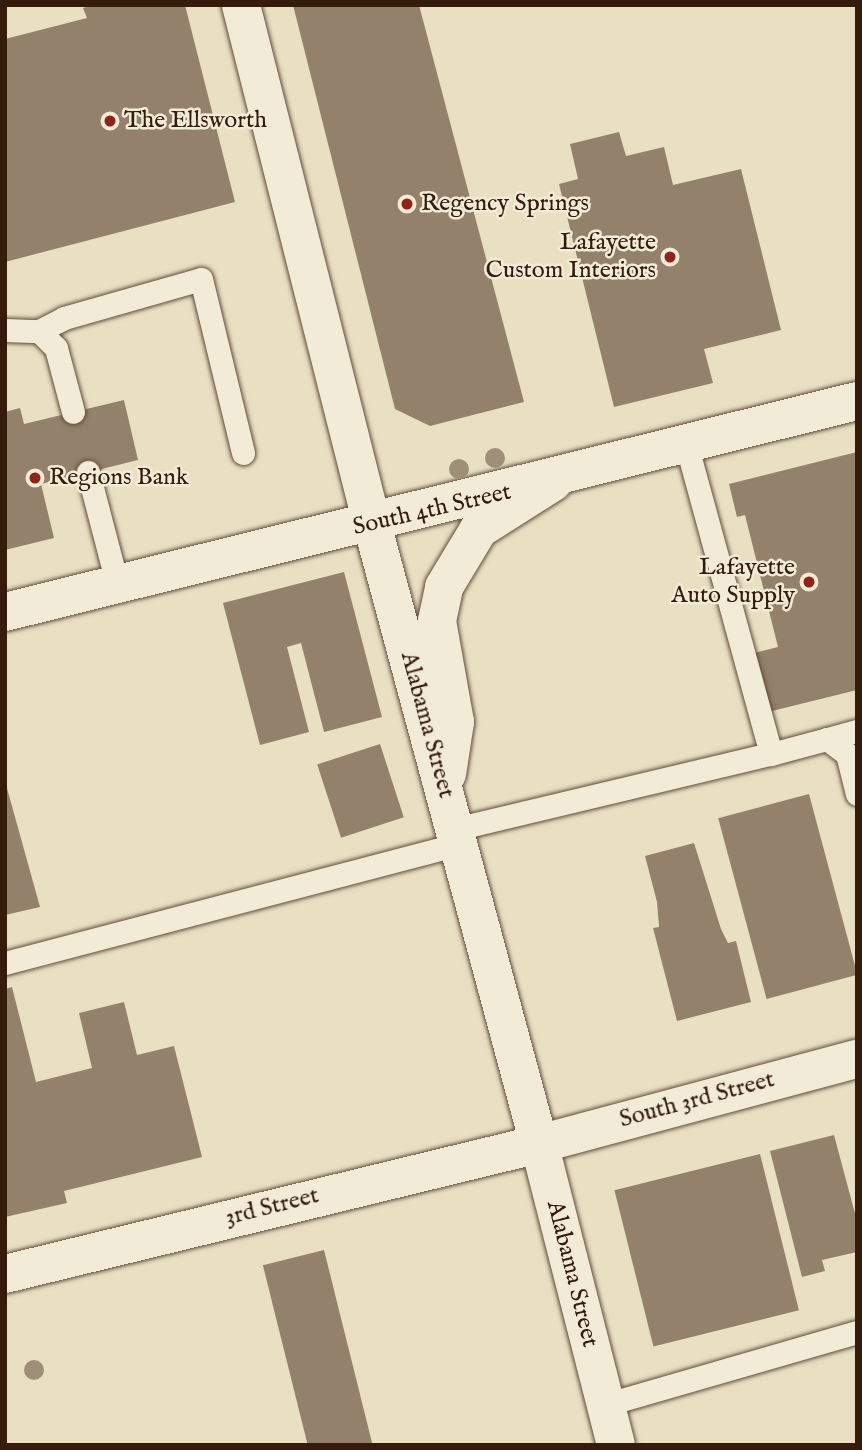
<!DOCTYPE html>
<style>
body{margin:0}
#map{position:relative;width:862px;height:1450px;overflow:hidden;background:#e9e0c2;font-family:"IM FELL English",serif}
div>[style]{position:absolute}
.building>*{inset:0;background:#93816b;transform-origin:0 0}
.roads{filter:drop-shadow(0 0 2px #624c3a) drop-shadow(0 0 2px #624c3a)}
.service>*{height:23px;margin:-11.5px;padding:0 11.5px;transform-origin:11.5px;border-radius:11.5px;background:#f1ebd7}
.minor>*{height:38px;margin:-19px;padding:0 19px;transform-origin:19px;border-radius:19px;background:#f1ebd7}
.tertiary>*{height:38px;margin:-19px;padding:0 19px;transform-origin:19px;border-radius:19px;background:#f1ebd7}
.secondary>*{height:38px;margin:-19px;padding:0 19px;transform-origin:19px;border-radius:19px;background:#f1ebd7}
.trees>*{width:20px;height:20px;margin:-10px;border-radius:50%;background:#9f8f77}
.dots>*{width:19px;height:19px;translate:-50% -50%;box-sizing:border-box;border:4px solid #f1ebd7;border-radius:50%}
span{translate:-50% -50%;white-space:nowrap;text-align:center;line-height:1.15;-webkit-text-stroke:5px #f1ebd7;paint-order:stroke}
.poi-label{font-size:24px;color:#351b0c}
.left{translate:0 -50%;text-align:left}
.right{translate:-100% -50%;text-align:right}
.street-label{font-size:24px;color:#351b0c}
.frame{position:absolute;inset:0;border:7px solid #351b0c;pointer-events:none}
</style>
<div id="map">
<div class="building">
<div style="clip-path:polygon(93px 5px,185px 5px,235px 202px,5px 262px,5px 39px,87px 18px,83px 8px)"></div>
<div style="clip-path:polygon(293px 5px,419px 5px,524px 402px,430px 426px,395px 409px)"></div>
<div style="clip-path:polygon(619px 132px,626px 156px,664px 147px,673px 185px,741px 169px,781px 330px,704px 349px,713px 383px,614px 407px,559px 184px,578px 179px,570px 144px)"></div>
<div style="clip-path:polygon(124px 400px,138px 460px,41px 484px,54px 538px,5px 550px,5px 412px,20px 408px,24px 424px)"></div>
<div style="clip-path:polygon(857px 452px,857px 690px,768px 712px,754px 653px,778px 647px,745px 515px,737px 517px,729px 484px)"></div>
<div style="clip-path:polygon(344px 572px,382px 717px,324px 732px,301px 643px,287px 647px,309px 732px,260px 745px,223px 603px)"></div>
<div style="left:380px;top:744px;width:77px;height:66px;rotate:72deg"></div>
<div style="clip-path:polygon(5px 781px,40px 907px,5px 915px)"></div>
<div style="left:809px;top:794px;width:187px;height:94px;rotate:75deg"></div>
<div style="clip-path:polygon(694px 843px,721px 929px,728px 943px,736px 941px,751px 1002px,677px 1021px,653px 928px,659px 927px,657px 902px,645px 856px)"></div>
<div style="clip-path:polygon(12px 987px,36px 1082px,92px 1068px,79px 1013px,124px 1002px,137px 1055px,174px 1046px,202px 1157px,64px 1191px,67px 1203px,5px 1217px,5px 989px)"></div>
<div style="clip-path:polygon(834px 1135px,857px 1221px,857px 1252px,822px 1260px,825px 1271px,802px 1277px,770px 1151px)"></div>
<div style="left:760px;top:1154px;width:161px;height:150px;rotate:76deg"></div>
<div style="left:324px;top:1250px;width:201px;height:63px;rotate:76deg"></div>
</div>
<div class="roads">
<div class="service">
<div style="left:5px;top:330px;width:34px;rotate:2deg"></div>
<div style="left:39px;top:331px;width:24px;rotate:45deg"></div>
<div style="left:56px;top:348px;width:66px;rotate:75.1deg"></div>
<div style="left:39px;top:331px;width:28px;rotate:-27deg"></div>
<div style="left:64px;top:318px;width:142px;rotate:-15.9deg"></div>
<div style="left:201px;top:279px;width:179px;rotate:76.4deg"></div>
<div style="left:88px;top:472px;width:115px;rotate:75.4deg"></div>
<div style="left:827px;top:739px;width:31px;rotate:-15deg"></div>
<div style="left:771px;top:754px;width:58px;rotate:-15deg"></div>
<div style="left:827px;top:739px;width:25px;rotate:37deg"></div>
<div style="left:847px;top:754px;width:41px;rotate:76deg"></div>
<div style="left:455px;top:829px;width:325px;rotate:-13.4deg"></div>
<div style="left:771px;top:754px;width:319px;rotate:-105.3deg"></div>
<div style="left:5px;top:963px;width:470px;rotate:-14.7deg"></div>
<div style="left:604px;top:1405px;width:263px;rotate:-16.1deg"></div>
</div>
<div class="minor">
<div style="left:241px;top:5px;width:535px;rotate:75.83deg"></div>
<div style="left:616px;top:1445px;width:311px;rotate:-104.3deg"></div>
<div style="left:539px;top:1144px;width:329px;rotate:-15deg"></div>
</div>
<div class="tertiary">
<div style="left:447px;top:774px;width:53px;rotate:-81.3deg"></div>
<div style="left:455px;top:722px;width:103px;rotate:-100.1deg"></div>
<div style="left:437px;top:621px;width:35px;rotate:-78deg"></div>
<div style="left:444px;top:587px;width:68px;rotate:-58.9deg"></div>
<div style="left:479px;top:529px;width:88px;rotate:-32.4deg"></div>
<div style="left:5px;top:1274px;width:550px;rotate:-13.68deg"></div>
<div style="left:539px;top:1144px;width:642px;rotate:-105.08deg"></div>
</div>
<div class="secondary">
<div style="left:5px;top:612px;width:878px;rotate:-13.91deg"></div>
</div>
</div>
<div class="trees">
<div style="left:495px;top:458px"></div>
<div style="left:459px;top:469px"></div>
<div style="left:34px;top:1370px"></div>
</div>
<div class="dots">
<div style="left:110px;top:121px;background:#8f2418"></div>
<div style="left:407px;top:204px;background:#8f2418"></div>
<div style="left:670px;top:257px;background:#8f2418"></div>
<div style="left:35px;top:478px;background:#8f2418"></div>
<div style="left:809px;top:582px;background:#8f2418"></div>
</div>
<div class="poi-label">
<span class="left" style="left:124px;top:121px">The Ellsworth</span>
<span class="left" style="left:421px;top:204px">Regency Springs</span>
<span class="right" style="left:656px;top:257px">Lafayette<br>Custom Interiors</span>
<span class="left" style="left:49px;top:478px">Regions Bank</span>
<span class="right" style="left:795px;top:582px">Lafayette<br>Auto Supply</span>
</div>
<div class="street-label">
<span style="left:432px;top:510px;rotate:-13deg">South 4th Street</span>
<span style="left:427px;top:725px;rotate:75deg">Alabama Street</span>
<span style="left:697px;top:1100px;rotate:-15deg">South 3rd Street</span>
<span style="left:272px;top:1207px;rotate:-14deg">3rd Street</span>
<span style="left:572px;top:1274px;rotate:76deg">Alabama Street</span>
</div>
<div class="frame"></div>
</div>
